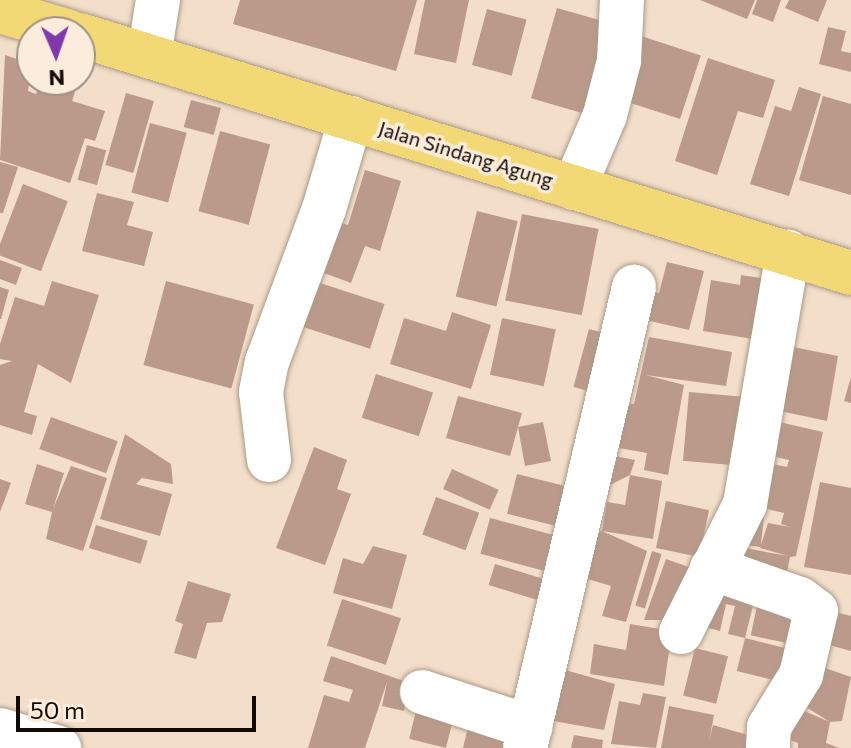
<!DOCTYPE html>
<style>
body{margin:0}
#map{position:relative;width:851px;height:748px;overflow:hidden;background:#f2dec9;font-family:Commissioner,sans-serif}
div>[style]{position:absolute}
.building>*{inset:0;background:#bc9a8b;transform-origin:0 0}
.roads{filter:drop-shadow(0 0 2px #ac9986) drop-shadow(0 0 2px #ac9986)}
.minor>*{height:44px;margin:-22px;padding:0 22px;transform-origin:22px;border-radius:22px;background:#fff}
.major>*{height:44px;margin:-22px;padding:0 22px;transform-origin:22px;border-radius:22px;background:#f3d975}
span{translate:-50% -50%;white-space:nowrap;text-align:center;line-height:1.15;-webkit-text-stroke:7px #fcecdb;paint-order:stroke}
.street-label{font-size:20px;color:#120b05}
.north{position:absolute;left:16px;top:16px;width:80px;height:80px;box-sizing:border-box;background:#fcecdb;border:2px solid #9e9285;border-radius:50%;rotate:178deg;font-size:22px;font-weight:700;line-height:32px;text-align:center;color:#120b05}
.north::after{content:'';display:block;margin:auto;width:28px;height:36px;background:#8039ac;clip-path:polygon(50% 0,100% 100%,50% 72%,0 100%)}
.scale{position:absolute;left:16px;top:696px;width:240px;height:36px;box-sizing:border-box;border:4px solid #120b05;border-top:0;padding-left:10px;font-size:24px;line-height:28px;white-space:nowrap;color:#120b05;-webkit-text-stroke:6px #fcecdb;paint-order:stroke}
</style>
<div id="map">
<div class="building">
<div style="clip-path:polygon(240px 0,417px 0,396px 71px,233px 24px)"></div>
<div style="clip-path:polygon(425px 0,469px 0,456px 63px,414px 54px)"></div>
<div style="clip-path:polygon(700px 0,755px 0,747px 19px)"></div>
<div style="clip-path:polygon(757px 0,781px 0,773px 22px,752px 14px)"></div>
<div style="clip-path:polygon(789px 0,827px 0,818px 22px,785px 8px)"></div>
<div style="left:557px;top:8px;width:62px;height:94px;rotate:16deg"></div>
<div style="left:487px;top:9px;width:41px;height:58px;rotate:15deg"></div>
<div style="clip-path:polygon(828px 27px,846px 31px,841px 51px,851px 53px,851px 72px,819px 64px)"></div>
<div style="left:638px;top:35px;width:66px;height:67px;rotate:18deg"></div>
<div style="clip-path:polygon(5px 55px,32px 64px,28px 91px,36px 94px,41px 80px,79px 80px,72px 101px,105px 111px,95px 141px,85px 138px,70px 183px,0 160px)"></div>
<div style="clip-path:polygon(708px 58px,775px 80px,763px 118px,738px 111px,717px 175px,675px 161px)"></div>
<div style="clip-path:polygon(799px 87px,821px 94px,789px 196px,750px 184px,775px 106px,791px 111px)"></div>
<div style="left:126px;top:93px;width:29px;height:75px;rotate:16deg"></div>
<div style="clip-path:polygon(823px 96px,851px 104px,851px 195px,799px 180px)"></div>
<div style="left:191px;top:100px;width:31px;height:28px;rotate:15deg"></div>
<div style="left:150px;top:123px;width:38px;height:72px;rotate:15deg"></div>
<div style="left:220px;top:131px;width:52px;height:83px;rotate:15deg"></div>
<div style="left:87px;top:145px;width:20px;height:36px;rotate:15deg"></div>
<div style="clip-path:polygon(0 162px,18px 167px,3px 213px,0 213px)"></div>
<div style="clip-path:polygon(365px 170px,401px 181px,380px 251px,365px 246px,351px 283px,324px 273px,342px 223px,348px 225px)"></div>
<div style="left:23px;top:184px;width:48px;height:75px;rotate:21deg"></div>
<div style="clip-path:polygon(97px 193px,134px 202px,127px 225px,153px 232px,144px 266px,82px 251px)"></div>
<div style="left:477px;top:211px;width:42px;height:88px;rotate:14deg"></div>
<div style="left:522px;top:214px;width:78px;height:88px;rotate:11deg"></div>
<div style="clip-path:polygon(0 260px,22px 268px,16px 285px,0 279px)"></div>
<div style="clip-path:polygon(667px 262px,704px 271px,689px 330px,637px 318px,634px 287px,659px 293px)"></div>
<div style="clip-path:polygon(741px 275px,775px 280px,765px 341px,703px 331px,711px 280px,740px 285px)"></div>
<div style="clip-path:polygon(52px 281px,99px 295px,71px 383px,38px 364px,24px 412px,37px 416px,32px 435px,0 425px,0 365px,12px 361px,0 359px,0 344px,15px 297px,44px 306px)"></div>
<div style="left:166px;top:281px;width:91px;height:87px;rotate:15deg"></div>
<div style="left:317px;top:282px;width:71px;height:47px;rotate:18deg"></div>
<div style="clip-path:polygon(0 287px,9px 290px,1px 319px,0 319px)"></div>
<div style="clip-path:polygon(788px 311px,800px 314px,793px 347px,838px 356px,827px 421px,766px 408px)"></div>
<div style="clip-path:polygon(452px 312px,491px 325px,471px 389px,390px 364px,404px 318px,446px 331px)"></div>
<div style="left:502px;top:318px;width:55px;height:58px;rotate:12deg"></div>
<div style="left:589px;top:329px;width:28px;height:60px;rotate:15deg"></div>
<div style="clip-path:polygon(649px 337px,732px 352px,726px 386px,646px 375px,684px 385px,668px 475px,644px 470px,647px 453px,613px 447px,622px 404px,634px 404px)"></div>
<div style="left:376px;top:374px;width:60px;height:46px;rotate:18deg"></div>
<div style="clip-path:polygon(851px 377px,851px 403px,844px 401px)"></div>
<div style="left:689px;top:392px;width:57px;height:69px;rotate:5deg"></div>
<div style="clip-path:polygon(458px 396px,522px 413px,518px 427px,543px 422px,551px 461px,525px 466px,518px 427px,510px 456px,446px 438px)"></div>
<div style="left:51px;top:417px;width:71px;height:34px;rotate:20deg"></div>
<div style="clip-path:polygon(770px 420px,823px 432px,796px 556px,790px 557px,785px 582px,724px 571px,729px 545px,788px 556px,760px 548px,768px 523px,790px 527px,781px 524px,784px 513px,749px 505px,759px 461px,787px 467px,789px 460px,762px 454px)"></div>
<div style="clip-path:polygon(125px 434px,171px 464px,173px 484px,142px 478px,136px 484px,172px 494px,160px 536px,100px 519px)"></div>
<div style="clip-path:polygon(314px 447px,347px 460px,337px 489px,351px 494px,325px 565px,276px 548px)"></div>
<div style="clip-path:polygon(615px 456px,635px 460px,630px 475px,610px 485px)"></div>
<div style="clip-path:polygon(37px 464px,64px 473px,53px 509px,71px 466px,107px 478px,83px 551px,46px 539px,52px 512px,25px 504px)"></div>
<div style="left:452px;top:469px;width:51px;height:22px;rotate:24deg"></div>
<div style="left:517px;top:474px;width:65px;height:41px;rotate:14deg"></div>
<div style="clip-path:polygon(630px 475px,662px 481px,653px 539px,602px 531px,647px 551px,626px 622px,602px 616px,611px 586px,571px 574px,581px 537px,602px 531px,607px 502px,625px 505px)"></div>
<div style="clip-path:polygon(0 479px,11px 483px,0 512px)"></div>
<div style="clip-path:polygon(820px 482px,851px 488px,851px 575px,804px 567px)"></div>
<div style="left:436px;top:497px;width:46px;height:40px;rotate:20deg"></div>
<div style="left:666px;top:501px;width:44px;height:48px;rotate:12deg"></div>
<div style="left:744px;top:515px;width:20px;height:30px;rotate:6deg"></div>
<div style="left:490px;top:518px;width:81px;height:37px;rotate:15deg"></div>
<div style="left:96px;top:525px;width:54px;height:24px;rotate:17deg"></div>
<div style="clip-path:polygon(373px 546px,407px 555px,392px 609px,333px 593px,343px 558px,363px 564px)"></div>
<div style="left:652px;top:551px;width:10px;height:57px;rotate:17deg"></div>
<div style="clip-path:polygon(666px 559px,697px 570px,679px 620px,644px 620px)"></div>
<div style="left:495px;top:564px;width:64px;height:22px;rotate:17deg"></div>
<div style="clip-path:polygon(714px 574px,758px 585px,745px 638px,728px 634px,735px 606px,726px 604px,720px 631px,701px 626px)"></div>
<div style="clip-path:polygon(188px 581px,231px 594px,222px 622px,207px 623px,196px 659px,174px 653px,183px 624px,175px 621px)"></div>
<div style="left:342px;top:599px;width:62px;height:49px;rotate:18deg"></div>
<div style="left:757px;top:606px;width:50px;height:30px;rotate:12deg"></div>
<div style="clip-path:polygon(831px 611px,851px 616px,851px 651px,822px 643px)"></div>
<div style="clip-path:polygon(630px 624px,672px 631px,664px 686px,590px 674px,594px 644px,626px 650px)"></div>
<div style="left:745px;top:638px;width:56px;height:34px;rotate:14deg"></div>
<div style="left:695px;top:648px;width:34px;height:49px;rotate:14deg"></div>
<div style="clip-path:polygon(331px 656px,410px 683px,404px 711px,382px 706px,387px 682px,365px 748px,308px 748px,324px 695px,349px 702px,353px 690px,323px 681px)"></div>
<div style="clip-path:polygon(813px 664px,851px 677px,842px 721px,830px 722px,826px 743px,839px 748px,798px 748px,798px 743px,776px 735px,788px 704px,830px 722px,801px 704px)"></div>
<div style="clip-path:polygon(558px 668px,615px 684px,604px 730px,548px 720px)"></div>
<div style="clip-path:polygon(643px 693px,666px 697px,656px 748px,611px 744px,619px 701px,640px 705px)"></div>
<div style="left:419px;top:699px;width:38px;height:41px;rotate:14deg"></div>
<div style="clip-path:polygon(669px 706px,714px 715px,709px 741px,713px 725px,762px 739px,762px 748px,661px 748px)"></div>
<div style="clip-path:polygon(471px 715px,519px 748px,463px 748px)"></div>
<div style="clip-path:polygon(574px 735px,603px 740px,602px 748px,571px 748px)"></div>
</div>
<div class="roads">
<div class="minor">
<div style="left:149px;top:56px;width:57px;rotate:-80.9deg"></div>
<div style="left:574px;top:188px;width:79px;rotate:-67deg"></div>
<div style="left:605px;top:115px;width:56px;rotate:-75.5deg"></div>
<div style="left:619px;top:61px;width:61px;rotate:-87.2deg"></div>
<div style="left:269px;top:460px;width:68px;rotate:-96.7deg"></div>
<div style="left:261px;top:392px;width:31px;rotate:-79deg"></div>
<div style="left:267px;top:362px;width:163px;rotate:-69.6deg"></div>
<div style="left:324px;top:209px;width:95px;rotate:-73.5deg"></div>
<div style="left:712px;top:568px;width:93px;rotate:19.4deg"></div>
<div style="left:800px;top:599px;width:20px;rotate:37deg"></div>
<div style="left:816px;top:611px;width:66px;rotate:103.2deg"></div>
<div style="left:801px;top:675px;width:61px;rotate:121.6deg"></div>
<div style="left:769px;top:727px;width:21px;rotate:93deg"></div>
<div style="left:681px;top:632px;width:143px;rotate:-63.4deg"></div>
<div style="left:745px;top:504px;width:256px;rotate:-80.3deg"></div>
<div style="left:422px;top:692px;width:114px;rotate:18deg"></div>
<div style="left:0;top:730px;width:62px;rotate:17deg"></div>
<div style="left:525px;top:748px;width:474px;rotate:-76.7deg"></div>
</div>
<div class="major">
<div style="left:0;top:11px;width:73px;rotate:16.7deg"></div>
<div style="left:80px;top:35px;width:807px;rotate:17.15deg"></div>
</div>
</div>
<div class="street-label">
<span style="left:466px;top:154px;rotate:17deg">Jalan Sindang Agung</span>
</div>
<div class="north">N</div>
<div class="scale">50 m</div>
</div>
